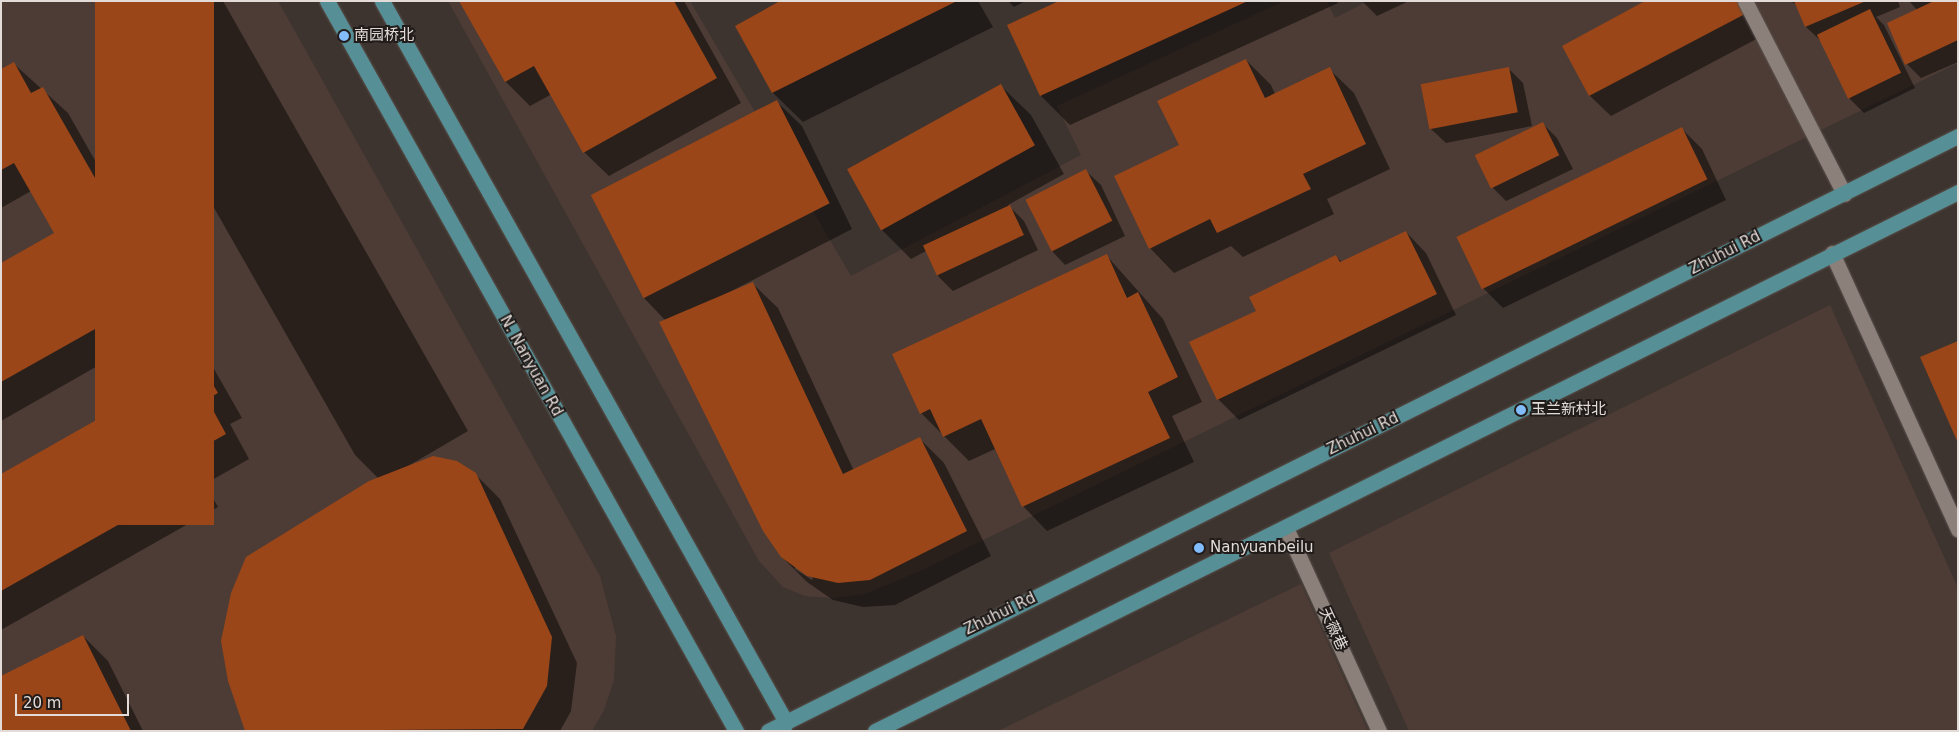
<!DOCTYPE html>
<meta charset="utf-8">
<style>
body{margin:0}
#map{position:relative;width:1959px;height:732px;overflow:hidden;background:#3e342f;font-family:"DejaVu Sans","Noto Sans SC",sans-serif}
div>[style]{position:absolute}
.built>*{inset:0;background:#4d3c35}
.shadow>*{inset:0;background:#0007}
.building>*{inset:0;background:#9a4618;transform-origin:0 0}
.roads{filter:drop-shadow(0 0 1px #59514d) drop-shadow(0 0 1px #59514d)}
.minor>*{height:15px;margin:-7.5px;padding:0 7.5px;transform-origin:7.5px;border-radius:7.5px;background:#8c807b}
.major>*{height:15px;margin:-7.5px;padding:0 7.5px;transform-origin:7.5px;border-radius:7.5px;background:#569096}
.dots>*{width:14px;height:14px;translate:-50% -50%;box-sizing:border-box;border:2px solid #211c1a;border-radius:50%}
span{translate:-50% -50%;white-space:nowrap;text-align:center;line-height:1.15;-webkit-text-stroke:4px #211c1a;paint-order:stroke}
.poi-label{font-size:15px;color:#e2dbd8}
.left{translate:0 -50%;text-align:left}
.street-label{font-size:15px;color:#e2dbd8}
.frame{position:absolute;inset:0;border:2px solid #e2dbd8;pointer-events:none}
.scale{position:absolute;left:15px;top:694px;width:114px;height:22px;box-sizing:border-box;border:2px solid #e2dbd8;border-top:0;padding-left:6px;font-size:15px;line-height:18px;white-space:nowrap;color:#e2dbd8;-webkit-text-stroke:4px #211c1a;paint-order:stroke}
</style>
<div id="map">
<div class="built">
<div style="clip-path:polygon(1px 1px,278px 1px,600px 576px,616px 636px,614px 680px,604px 710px,592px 731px,1px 731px)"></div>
<div style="clip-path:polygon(448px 1px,690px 1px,851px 276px,1081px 155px,1057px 106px,1284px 1px,1327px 1px,1335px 18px,1368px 1px,1958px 1px,1958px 63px,920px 571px,865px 594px,835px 598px,805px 596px,783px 587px,759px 561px)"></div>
<div style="clip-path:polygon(1830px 305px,1958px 588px,1958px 731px,1409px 731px,1329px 553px)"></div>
<div style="clip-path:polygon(1301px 584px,1368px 731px,998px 731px)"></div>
</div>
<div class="shadow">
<div style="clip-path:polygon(96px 1px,223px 1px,468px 431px,403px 469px,475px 474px,500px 499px,577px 663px,571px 711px,560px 731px,246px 731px,229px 681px,379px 479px,355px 455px)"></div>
<div style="clip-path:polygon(684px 1px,741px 103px,609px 176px,584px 152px,552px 94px,530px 106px,506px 82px,461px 2px)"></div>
<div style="clip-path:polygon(783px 1px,978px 1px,993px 27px,803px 122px,773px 93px,737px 27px)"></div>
<div style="clip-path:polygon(1008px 1px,1025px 1px,1014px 7px)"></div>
<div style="clip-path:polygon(1062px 1px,1337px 1px,1338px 3px,1070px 125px,1041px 96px)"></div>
<div style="clip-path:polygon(1362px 1px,1409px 1px,1377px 16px)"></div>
<div style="clip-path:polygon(1746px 1px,1764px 35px,1611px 116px,1590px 96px,1564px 46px)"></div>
<div style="clip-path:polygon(1790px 1px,1898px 1px,1900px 7px,1876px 17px,1884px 25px,1915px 88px,1864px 113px,1849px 98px,1821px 41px,1806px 27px,1797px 5px)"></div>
<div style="clip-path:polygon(1909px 1px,1958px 1px,1958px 62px,1921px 78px,1907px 64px,1917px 10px)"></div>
<div style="clip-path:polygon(1246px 60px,1271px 85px,1275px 94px,1329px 69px,1354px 93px,1390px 169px,1327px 199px,1334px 214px,1243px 257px,1231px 246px,1174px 273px,1150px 248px,1181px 146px)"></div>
<div style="clip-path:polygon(13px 63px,68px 113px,242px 418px,230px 424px,249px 459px,205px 484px,218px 507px,1px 630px,1px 475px,145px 394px,122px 352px,1px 421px,1px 264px,55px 233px,31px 191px,1px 208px,1px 70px)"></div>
<div style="clip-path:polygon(1508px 68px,1523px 83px,1532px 126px,1446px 143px,1431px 129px,1422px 86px)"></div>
<div style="clip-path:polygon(1001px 86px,1031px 115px,1064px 174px,1008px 205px,1024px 221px,1038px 250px,953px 291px,938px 276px,926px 251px,911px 259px,882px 230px)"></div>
<div style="clip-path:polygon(evenodd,777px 102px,802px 126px,852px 229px,716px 299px,753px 284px,778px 308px,854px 471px,919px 438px,944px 463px,991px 556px,895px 605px,863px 607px,833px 600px,807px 582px,782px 557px,666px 321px,643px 297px,777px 102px,795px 566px,813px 578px,812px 580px,795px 569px,795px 566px)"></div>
<div style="clip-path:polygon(1543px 124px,1557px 138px,1573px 169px,1506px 201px,1492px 187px,1477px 156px)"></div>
<div style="clip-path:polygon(1682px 129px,1702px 149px,1726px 200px,1503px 308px,1483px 288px,1458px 237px)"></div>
<div style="clip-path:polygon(1086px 171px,1101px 185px,1125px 236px,1065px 265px,1051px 250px)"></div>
<div style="clip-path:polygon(1406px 232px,1426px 253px,1456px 315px,1239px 420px,1218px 399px,1257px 311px,1336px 256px,1342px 262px)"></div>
<div style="clip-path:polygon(1107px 256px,1163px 319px,1202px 402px,1172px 416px,1194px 462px,1047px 531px,1023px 506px,995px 449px,969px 461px,921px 413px)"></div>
<div style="clip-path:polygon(83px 636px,108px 661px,143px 731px,1px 731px)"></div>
</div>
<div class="building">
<div style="left:95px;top:1px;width:119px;height:524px"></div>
<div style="clip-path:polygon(459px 1px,674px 1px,717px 78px,583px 153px,534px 66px,505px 82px)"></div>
<div style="clip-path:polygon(780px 1px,957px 1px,772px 93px,735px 26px)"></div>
<div style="clip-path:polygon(1059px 1px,1248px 1px,1040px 96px,1007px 25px)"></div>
<div style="clip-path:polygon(1645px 1px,1738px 1px,1745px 14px,1589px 96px,1562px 46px)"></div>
<div style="clip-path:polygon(1794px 1px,1866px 1px,1805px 27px)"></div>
<div style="clip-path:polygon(1934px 1px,1958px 1px,1958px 40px,1905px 65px,1887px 23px)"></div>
<div style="left:1870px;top:9px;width:71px;height:59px;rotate:64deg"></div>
<div style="clip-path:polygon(1246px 59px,1265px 98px,1330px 67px,1366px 144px,1303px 174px,1311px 189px,1217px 233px,1210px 219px,1149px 249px,1114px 176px,1179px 145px,1157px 101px)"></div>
<div style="clip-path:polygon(14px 62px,31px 93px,43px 87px,218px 393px,207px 399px,226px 434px,181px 459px,194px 482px,1px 591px,1px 474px,144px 393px,104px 324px,1px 382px,1px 263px,54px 233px,14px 163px,1px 170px,1px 69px)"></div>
<div style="left:1509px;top:67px;width:46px;height:90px;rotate:79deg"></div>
<div style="left:1001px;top:84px;width:70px;height:176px;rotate:61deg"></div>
<div style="left:777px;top:100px;width:116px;height:209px;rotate:63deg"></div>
<div style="left:1543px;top:122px;width:37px;height:76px;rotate:64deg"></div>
<div style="left:1682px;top:127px;width:58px;height:251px;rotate:64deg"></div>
<div style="left:1086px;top:169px;width:58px;height:68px;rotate:63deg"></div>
<div style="left:1010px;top:205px;width:33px;height:96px;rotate:65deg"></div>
<div style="clip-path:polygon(1406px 231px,1437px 294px,1217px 400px,1189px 342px,1256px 311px,1249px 297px,1336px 255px,1340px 262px)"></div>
<div style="clip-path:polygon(1107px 254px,1127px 298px,1138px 292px,1178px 377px,1148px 392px,1170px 438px,1022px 507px,981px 419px,943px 437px,930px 409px,920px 414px,892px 354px)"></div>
<div style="clip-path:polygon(753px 282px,843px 474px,920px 437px,967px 531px,870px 580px,838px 583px,807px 576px,781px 557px,763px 531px,659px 322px)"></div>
<div style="clip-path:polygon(1958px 341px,1958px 443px,1920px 357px)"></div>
<div style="clip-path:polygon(433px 456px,457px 461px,476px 473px,552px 637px,547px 686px,523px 729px,245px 731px,228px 681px,221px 641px,231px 593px,246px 557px,369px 481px)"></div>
<div style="clip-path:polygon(83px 635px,131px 731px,1px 731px,1px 676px)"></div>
</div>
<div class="roads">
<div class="minor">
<div style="left:1745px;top:1px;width:217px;rotate:62.8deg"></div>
<div style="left:1832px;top:253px;width:304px;rotate:65.5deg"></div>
<div style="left:1286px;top:528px;width:223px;rotate:65.4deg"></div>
</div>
<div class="major">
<div style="left:327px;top:1px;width:837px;rotate:60.74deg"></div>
<div style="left:382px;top:1px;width:826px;rotate:60.74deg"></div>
<div style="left:786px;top:722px;width:8px;rotate:113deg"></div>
<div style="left:768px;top:731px;width:1330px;rotate:-26.57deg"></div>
<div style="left:875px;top:731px;width:1210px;rotate:-26.46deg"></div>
</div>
</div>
<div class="dots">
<div style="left:344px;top:36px;background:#83bcfb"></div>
<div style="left:1521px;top:410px;background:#83bcfb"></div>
<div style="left:1199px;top:548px;background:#83bcfb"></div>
</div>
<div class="poi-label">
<span class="left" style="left:354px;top:36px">南园桥北</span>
<span class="left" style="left:1531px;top:410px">玉兰新村北</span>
<span class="left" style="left:1210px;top:548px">Nanyuanbeilu</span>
</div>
<div class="street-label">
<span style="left:1725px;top:253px;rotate:-27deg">Zhuhui Rd</span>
<span style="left:531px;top:366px;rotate:61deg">N. Nanyuan Rd</span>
<span style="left:1363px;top:434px;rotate:-26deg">Zhuhui Rd</span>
<span style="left:1000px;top:614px;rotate:-26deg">Zhuhui Rd</span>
<span style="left:1333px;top:629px;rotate:65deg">天薇巷</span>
</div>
<div class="frame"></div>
<div class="scale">20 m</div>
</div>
